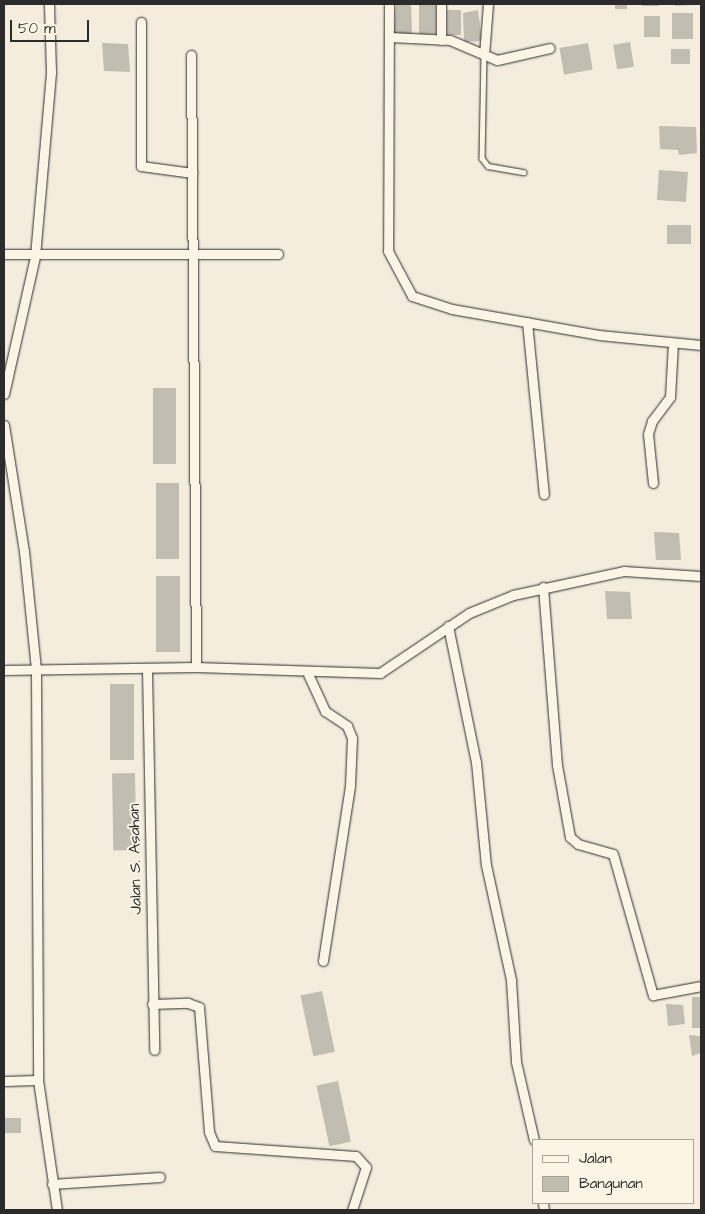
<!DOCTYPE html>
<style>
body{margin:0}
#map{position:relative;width:705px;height:1214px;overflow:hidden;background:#f4edde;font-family:"Architects Daughter",sans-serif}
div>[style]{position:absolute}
.building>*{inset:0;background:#c2bdb1;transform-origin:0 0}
.roads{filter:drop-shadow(0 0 1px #2b2b2b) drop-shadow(0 0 1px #2b2b2b)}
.lane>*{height:4.5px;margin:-2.25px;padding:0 2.25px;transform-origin:2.25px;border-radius:2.25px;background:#fcf5e5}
.street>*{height:9px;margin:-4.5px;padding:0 4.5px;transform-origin:4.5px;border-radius:4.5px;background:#fcf5e5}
span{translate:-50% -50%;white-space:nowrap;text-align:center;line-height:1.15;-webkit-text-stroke:4px #fcf5e5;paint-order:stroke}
.street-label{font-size:16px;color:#2b2b2b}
.frame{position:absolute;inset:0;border:5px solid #2b2b2b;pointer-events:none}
.legend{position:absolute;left:532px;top:1139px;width:162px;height:65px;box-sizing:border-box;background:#fcf5e5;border:1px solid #a8a49b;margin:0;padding:6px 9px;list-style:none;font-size:15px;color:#2b2b2b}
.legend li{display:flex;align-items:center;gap:10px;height:25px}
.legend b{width:25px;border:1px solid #a8a49b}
.scale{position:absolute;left:10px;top:20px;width:79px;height:22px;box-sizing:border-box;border:2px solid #2b2b2b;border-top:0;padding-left:6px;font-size:15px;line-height:18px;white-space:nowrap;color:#2b2b2b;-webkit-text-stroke:4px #fcf5e5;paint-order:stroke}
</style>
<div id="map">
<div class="building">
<div style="clip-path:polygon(396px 4px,411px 4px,412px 34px,394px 34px)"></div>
<div style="left:419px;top:4px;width:17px;height:30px"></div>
<div style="left:615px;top:4px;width:12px;height:5px"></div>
<div style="left:642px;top:4px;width:17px;height:2px"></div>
<div style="clip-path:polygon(675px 4px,692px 4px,692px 5px,675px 6px)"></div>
<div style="left:447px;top:10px;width:14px;height:25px"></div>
<div style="clip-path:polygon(478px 10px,482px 41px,464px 42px,463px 13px)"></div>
<div style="left:693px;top:13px;width:26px;height:21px;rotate:90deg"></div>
<div style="left:644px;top:16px;width:16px;height:21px"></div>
<div style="left:630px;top:42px;width:25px;height:17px;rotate:81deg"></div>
<div style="clip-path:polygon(102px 43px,128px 44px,130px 72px,104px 71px)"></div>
<div style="left:588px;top:43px;width:27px;height:29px;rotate:80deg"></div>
<div style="left:671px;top:49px;width:19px;height:15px"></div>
<div style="clip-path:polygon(659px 126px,696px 127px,697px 153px,679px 155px,678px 150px,660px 149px)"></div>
<div style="left:659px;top:170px;width:29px;height:30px;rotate:4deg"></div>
<div style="left:667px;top:225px;width:24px;height:19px"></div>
<div style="left:153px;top:388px;width:23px;height:76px"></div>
<div style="left:156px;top:483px;width:23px;height:76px"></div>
<div style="clip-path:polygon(654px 532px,679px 533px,681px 560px,656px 560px)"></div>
<div style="left:156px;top:576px;width:24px;height:76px"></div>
<div style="clip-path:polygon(605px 591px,630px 592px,632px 619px,607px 619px)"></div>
<div style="left:110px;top:684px;width:24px;height:76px"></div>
<div style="left:135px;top:773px;width:77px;height:23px;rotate:89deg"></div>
<div style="left:322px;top:991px;width:62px;height:22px;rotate:78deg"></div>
<div style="left:692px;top:997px;width:9px;height:31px"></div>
<div style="clip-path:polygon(666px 1004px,683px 1005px,685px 1024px,668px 1026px)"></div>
<div style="clip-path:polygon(689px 1035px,701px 1036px,701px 1053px,692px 1056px)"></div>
<div style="left:338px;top:1081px;width:62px;height:22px;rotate:78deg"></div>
<div style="left:4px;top:1118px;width:17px;height:15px"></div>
</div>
<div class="roads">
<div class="lane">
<div style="left:484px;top:55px;width:103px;rotate:91.1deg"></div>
<div style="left:482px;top:158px;width:10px;rotate:53deg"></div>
<div style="left:488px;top:166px;width:36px;rotate:10deg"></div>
</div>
<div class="street">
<div style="left:389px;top:4px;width:247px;rotate:90.2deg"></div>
<div style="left:388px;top:251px;width:51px;rotate:61.9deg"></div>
<div style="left:412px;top:296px;width:42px;rotate:18deg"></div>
<div style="left:452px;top:309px;width:149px;rotate:10deg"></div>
<div style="left:599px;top:335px;width:102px;rotate:5.6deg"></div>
<div style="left:441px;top:4px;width:36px;rotate:90deg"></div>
<div style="left:141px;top:22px;width:144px;rotate:90deg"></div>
<div style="left:141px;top:166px;width:52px;rotate:7.7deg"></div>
<div style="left:390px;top:37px;width:60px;rotate:2.9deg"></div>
<div style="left:450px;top:40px;width:51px;rotate:23.1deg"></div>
<div style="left:497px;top:60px;width:54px;rotate:-12.8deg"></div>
<div style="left:191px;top:55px;width:612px;rotate:89.53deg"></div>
<div style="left:484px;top:55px;width:51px;rotate:-85.5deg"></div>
<div style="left:4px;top:254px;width:274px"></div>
<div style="left:527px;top:322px;width:173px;rotate:84.4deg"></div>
<div style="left:4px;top:394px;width:141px;rotate:-77.3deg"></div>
<div style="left:35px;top:256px;width:185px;rotate:-85deg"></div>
<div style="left:51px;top:72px;width:68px;rotate:-91.7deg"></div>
<div style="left:4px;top:425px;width:128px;rotate:81deg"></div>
<div style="left:24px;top:551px;width:120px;rotate:84.2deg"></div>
<div style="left:36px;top:670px;width:410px;rotate:89.7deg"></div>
<div style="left:38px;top:1080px;width:131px;rotate:81.7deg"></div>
<div style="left:653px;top:483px;width:49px;rotate:-95.8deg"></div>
<div style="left:648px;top:434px;width:14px;rotate:-73deg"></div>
<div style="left:652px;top:421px;width:30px;rotate:-53deg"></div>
<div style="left:670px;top:397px;width:54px;rotate:-86.8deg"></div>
<div style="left:543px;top:587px;width:179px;rotate:85.5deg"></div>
<div style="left:557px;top:765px;width:73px;rotate:79.8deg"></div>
<div style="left:570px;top:837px;width:11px;rotate:41deg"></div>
<div style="left:578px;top:844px;width:36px;rotate:16deg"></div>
<div style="left:613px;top:854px;width:147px;rotate:74.2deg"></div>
<div style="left:653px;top:995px;width:49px;rotate:-10.6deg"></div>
<div style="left:448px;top:626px;width:139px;rotate:78.4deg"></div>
<div style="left:476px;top:762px;width:103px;rotate:84.5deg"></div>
<div style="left:486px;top:865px;width:118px;rotate:77.7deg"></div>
<div style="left:511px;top:980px;width:82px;rotate:86.5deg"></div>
<div style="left:516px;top:1062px;width:80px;rotate:77deg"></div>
<div style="left:147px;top:669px;width:381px;rotate:88.9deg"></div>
<div style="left:4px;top:670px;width:192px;rotate:-0.9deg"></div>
<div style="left:196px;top:667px;width:184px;rotate:1.9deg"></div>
<div style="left:380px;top:673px;width:107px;rotate:-34deg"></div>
<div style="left:469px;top:613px;width:48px;rotate:-22.2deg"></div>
<div style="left:513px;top:595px;width:114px;rotate:-12.2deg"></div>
<div style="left:624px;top:571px;width:77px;rotate:3.7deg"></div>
<div style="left:308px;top:674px;width:41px;rotate:65.3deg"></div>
<div style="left:325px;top:711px;width:27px;rotate:34deg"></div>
<div style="left:347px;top:726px;width:13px;rotate:67deg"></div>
<div style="left:352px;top:738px;width:48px;rotate:92.4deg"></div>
<div style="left:350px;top:786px;width:177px;rotate:98.8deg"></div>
<div style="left:152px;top:1004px;width:36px;rotate:-2deg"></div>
<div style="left:188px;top:1003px;width:12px;rotate:20deg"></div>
<div style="left:199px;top:1007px;width:125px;rotate:85.4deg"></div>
<div style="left:209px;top:1132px;width:15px;rotate:67deg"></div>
<div style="left:215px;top:1146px;width:141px;rotate:4.1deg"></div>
<div style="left:356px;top:1156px;width:15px;rotate:48deg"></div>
<div style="left:366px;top:1167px;width:45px;rotate:108deg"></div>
<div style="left:4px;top:1081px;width:34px;rotate:-2deg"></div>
<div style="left:52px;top:1184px;width:108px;rotate:-3.7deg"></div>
<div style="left:543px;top:1203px;width:7px;rotate:82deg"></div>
</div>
</div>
<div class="street-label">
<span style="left:135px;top:859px;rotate:-91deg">Jalan S. Asahan</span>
</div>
<div class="frame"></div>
<ul class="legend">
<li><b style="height:6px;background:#fcf5e5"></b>Jalan</li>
<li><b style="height:14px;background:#c2bdb1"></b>Bangunan</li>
</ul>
<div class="scale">50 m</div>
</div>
